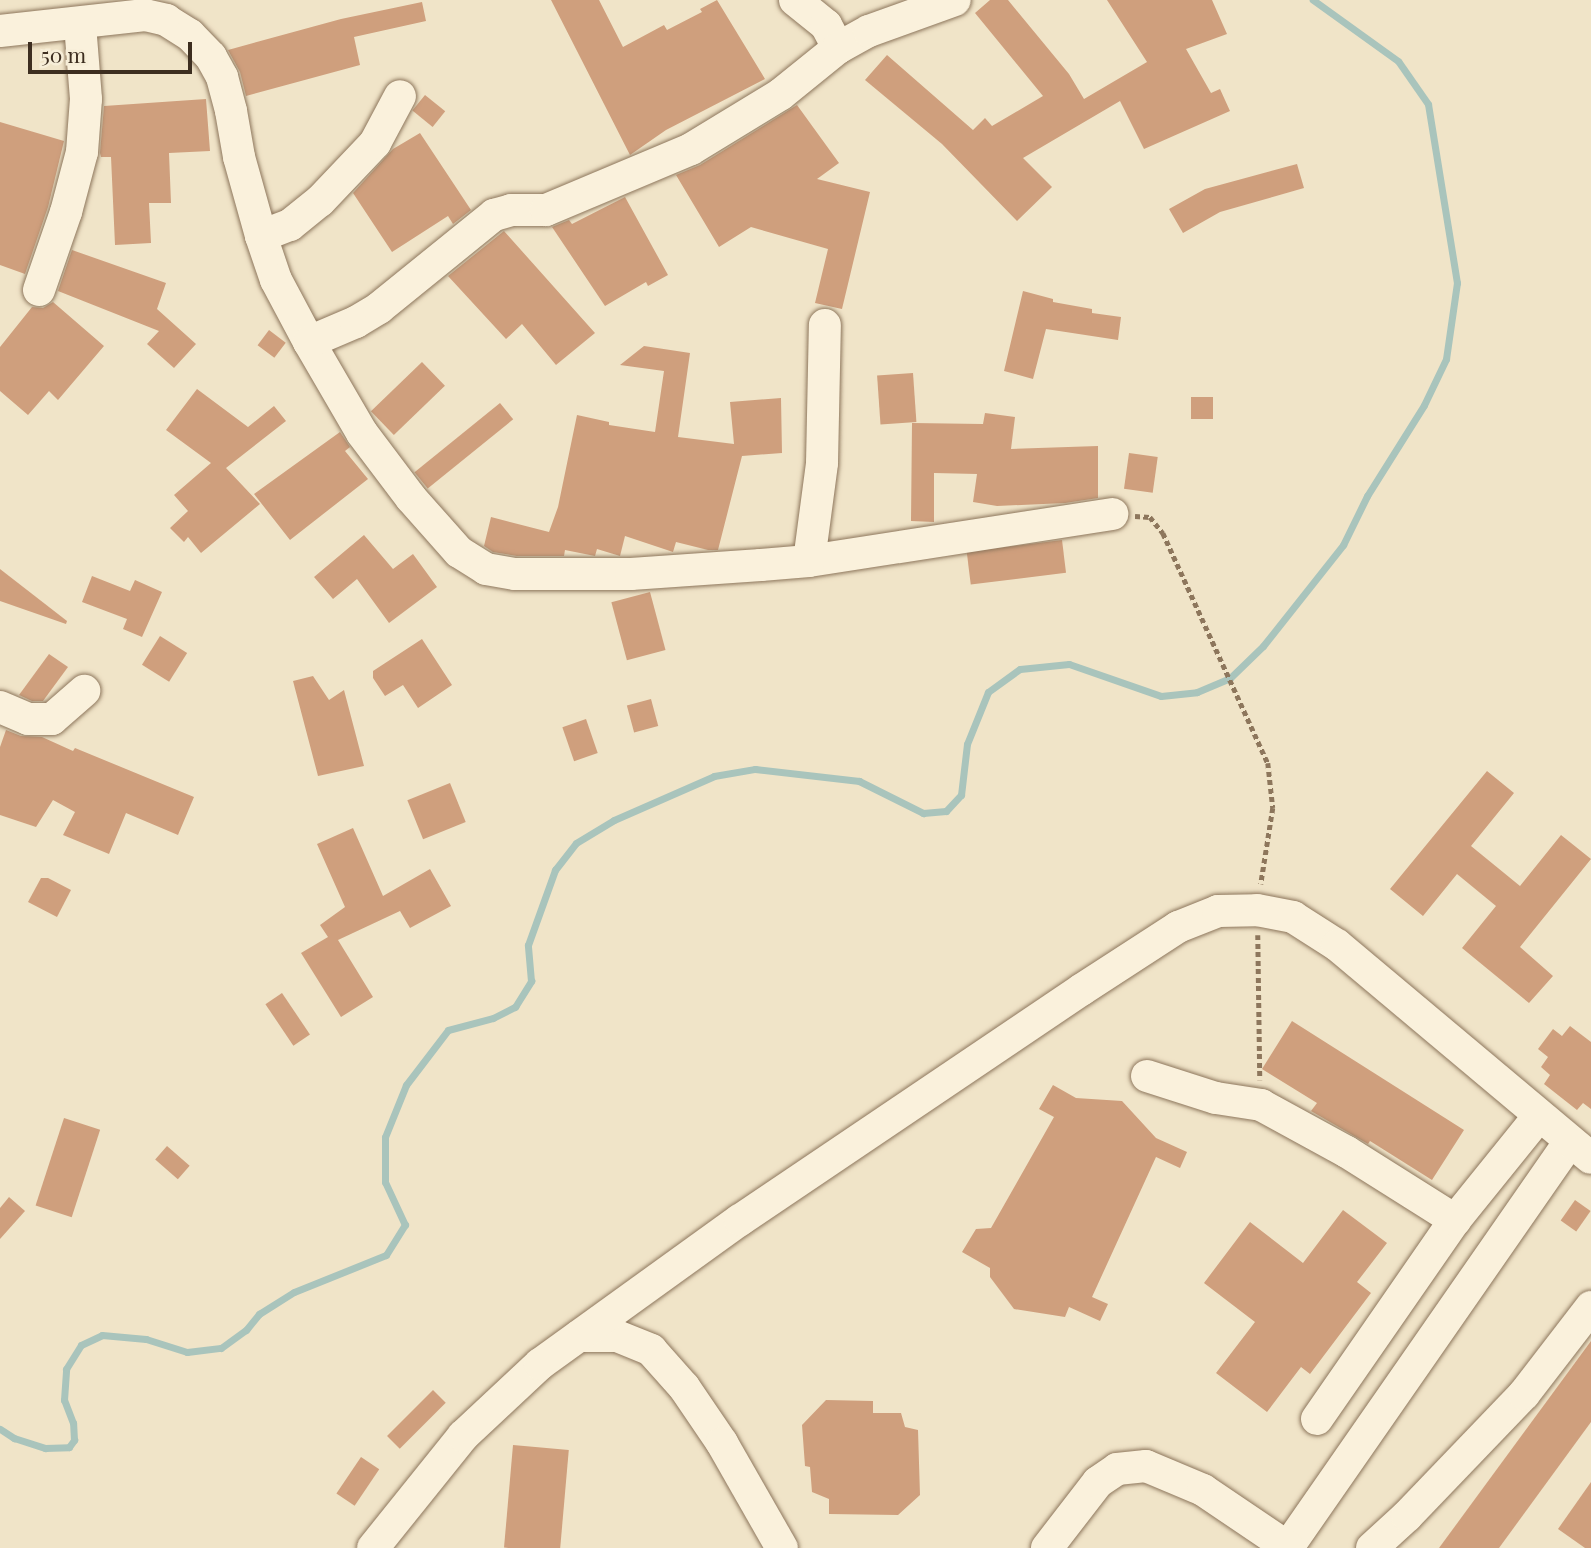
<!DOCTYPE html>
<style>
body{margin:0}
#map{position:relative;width:1591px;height:1548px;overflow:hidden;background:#f0e4c8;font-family:"Playfair Display",serif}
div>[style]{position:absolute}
.stream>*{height:7px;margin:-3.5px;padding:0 3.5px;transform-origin:3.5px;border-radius:3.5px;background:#a9c4bc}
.building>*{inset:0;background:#cf9f7d;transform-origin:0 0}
.path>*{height:4.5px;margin-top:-2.25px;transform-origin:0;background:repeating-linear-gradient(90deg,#8d765c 0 5px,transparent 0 8.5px)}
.roads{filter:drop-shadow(0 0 2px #8d765c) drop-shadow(0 0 2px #8d765c)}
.minor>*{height:32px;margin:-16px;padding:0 16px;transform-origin:16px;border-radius:16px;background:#faf1dc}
span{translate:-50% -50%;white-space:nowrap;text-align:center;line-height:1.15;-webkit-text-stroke:7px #f7eed8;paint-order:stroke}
.scale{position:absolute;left:28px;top:42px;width:164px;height:32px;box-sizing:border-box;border:4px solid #3d2e20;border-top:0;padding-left:9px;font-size:21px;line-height:24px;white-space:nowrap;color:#3d2e20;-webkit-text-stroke:5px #f7eed8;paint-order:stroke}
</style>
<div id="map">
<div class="stream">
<div style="left:0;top:1429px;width:17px;rotate:33deg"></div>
<div style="left:14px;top:1438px;width:33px;rotate:18deg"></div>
<div style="left:45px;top:1448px;width:24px;rotate:-2deg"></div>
<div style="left:69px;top:1447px;width:9px;rotate:-54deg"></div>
<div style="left:74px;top:1440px;width:17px;rotate:-93deg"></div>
<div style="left:73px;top:1423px;width:25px;rotate:-111deg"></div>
<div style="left:64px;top:1400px;width:31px;rotate:-86deg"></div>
<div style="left:66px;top:1369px;width:28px;rotate:-58deg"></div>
<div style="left:81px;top:1345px;width:23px;rotate:-25deg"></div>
<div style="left:102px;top:1335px;width:44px;rotate:5.2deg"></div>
<div style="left:146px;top:1339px;width:43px;rotate:17.6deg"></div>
<div style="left:187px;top:1352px;width:34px;rotate:-7deg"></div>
<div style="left:221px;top:1348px;width:31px;rotate:-36deg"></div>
<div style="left:246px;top:1330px;width:21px;rotate:-51deg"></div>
<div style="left:259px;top:1314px;width:41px;rotate:-32.2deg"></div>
<div style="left:294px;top:1292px;width:99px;rotate:-21.9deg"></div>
<div style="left:386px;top:1255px;width:36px;rotate:-58deg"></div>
<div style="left:405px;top:1225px;width:47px;rotate:-114.9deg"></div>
<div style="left:385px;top:1182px;width:45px;rotate:-90deg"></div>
<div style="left:385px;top:1137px;width:56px;rotate:-68deg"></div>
<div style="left:406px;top:1085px;width:69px;rotate:-52.6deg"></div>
<div style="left:448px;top:1030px;width:47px;rotate:-14.9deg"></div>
<div style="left:493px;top:1018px;width:25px;rotate:-27deg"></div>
<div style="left:515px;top:1007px;width:31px;rotate:-58deg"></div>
<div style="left:531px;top:981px;width:36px;rotate:-95deg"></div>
<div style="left:528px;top:945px;width:80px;rotate:-70.2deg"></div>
<div style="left:555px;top:870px;width:34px;rotate:-52deg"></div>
<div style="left:576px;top:843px;width:44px;rotate:-31.2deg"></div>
<div style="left:614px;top:820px;width:109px;rotate:-23.7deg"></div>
<div style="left:714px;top:776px;width:42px;rotate:-9.7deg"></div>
<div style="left:755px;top:769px;width:105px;rotate:6.6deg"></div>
<div style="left:859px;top:781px;width:72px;rotate:26.6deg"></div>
<div style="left:923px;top:813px;width:23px;rotate:-5deg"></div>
<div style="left:946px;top:811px;width:22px;rotate:-47deg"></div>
<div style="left:961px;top:795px;width:51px;rotate:-83.3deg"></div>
<div style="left:967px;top:744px;width:56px;rotate:-68deg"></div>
<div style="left:988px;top:692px;width:39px;rotate:-36deg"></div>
<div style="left:1020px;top:669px;width:49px;rotate:-5.8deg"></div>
<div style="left:1069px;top:664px;width:97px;rotate:19.2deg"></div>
<div style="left:1161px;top:696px;width:36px;rotate:-6deg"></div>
<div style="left:1197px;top:692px;width:36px;rotate:-23deg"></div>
<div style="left:1230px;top:678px;width:46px;rotate:-44.1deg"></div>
<div style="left:1263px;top:646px;width:129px;rotate:-51.6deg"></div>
<div style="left:1343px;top:545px;width:55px;rotate:-63.9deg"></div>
<div style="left:1367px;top:496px;width:107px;rotate:-57.9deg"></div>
<div style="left:1424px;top:405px;width:51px;rotate:-64.4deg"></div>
<div style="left:1446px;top:359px;width:77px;rotate:-81.8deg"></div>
<div style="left:1457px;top:283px;width:181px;rotate:-99.2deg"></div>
<div style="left:1428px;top:104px;width:52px;rotate:-124.9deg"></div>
<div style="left:1398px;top:61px;width:105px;rotate:-144.3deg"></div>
</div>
<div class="building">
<div style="clip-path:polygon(551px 0,599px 0,623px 47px,664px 25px,667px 30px,702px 12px,700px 9px,717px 0,765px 79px,666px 130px,630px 155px)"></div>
<div style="clip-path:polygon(990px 0,1008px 0,1069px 74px,1084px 99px,1147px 62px,1107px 0,1212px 0,1227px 34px,1186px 49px,1211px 93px,1220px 89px,1230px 111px,1144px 149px,1120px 101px,1023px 158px,1052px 187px,1017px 221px,942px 144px,865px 80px,887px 55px,973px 130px,985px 118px,992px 126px,1043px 96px,975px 13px)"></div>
<div style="clip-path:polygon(422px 2px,426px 21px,354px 37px,360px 65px,246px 96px,240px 72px,228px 50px,341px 19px)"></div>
<div style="left:425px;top:95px;width:26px;height:20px;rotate:39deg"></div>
<div style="clip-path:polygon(206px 99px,210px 151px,169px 153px,171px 203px,149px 203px,151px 243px,115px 245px,111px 157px,101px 157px,100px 153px,104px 106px)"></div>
<div style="clip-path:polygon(797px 105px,839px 163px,817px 179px,870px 192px,842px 309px,815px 303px,828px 249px,751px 227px,719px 247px,676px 175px,700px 165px)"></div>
<div style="clip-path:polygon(0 122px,64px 141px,48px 207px,25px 274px,0 265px)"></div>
<div style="clip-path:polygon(420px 133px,471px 210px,453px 224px,448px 216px,392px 252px,353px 193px,393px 149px)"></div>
<div style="clip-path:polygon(1297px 164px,1304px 188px,1220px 212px,1183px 233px,1169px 209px,1205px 189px)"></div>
<div style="clip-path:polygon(625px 197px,668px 275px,648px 286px,646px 282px,605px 306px,552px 227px,569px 220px,572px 224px)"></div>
<div style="clip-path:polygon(504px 231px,595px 333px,556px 365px,522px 324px,506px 339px,448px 276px)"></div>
<div style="clip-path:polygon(72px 250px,166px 283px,157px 309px,196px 344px,174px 368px,147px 344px,159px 331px,58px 291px)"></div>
<div style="clip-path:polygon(1023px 291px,1053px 299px,1053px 302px,1092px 309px,1092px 313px,1121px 317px,1118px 340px,1046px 329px,1033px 379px,1004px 371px)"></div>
<div style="clip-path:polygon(53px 302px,104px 346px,58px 400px,49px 391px,28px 415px,0 391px,0 347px,32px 307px,43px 308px)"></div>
<div style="left:269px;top:330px;width:21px;height:19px;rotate:37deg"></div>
<div style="clip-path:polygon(644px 346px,690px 353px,678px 437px,734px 444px,730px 402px,781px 398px,782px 453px,742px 456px,718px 550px,708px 550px,676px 542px,673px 552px,625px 536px,620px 556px,597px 549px,595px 556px,565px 550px,564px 556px,517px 556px,493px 552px,484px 546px,491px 517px,549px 532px,558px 507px,577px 415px,609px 422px,609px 425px,655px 432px,664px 371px,620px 365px)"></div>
<div style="left:422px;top:362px;width:33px;height:71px;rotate:46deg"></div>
<div style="left:913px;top:373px;width:49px;height:36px;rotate:86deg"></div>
<div style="clip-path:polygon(197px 389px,248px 427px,274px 406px,286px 421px,226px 468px,260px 504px,201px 553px,188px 537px,184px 542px,170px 528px,188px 511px,174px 495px,211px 463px,166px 430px)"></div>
<div style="left:1191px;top:397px;width:22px;height:22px"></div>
<div style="left:500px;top:403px;width:21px;height:110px;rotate:51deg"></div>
<div style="clip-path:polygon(985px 413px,1015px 417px,1011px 449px,1098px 446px,1098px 498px,1065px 503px,997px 506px,973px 502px,977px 474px,934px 473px,934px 522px,911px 521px,912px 423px,983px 424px)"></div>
<div style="clip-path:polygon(340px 432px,350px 447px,345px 451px,368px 479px,290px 540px,254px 494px)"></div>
<div style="left:1129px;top:453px;width:29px;height:36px;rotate:8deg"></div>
<div style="clip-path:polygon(364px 535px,393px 569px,413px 554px,437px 587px,389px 623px,357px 579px,333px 599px,314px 577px)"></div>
<div style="left:1062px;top:540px;width:33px;height:96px;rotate:83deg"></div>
<div style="clip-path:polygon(0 569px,67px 621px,66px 624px,0 601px)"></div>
<div style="clip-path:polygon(92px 576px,130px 591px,135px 580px,162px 592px,142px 637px,123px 629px,127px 619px,82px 602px)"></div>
<div style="left:650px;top:592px;width:60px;height:40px;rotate:75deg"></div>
<div style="left:160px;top:636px;width:32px;height:34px;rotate:32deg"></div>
<div style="clip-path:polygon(422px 639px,452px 685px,418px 708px,403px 685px,385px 696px,373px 678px,373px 671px)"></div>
<div style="clip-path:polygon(49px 654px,68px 667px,43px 701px,32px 701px,19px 695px)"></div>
<div style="clip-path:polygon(313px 676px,329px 700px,344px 690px,364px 766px,318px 776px,293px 681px)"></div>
<div style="left:651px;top:699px;width:28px;height:25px;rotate:75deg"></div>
<div style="left:586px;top:719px;width:36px;height:25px;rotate:71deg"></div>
<div style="clip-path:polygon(6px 730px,21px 736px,42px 737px,73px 751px,75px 748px,194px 797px,178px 835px,126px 813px,109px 854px,63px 835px,75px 812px,53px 800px,36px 827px,0 815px,0 747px)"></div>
<div style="clip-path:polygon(1487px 771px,1514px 793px,1471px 846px,1520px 886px,1561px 835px,1591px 859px,1520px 947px,1553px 976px,1529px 1003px,1462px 948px,1496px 906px,1457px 874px,1423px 916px,1390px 889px)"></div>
<div style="left:450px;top:783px;width:42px;height:46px;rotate:68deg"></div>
<div style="clip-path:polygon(353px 828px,383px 896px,430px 869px,451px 906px,410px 928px,400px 911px,338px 940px,373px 997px,341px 1017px,301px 953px,328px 937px,320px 925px,345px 907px,317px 844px)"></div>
<div style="clip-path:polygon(41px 878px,48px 878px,71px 890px,57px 917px,28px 902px)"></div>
<div style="left:282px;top:993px;width:50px;height:20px;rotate:56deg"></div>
<div style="clip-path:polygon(1292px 1021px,1464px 1130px,1432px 1180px,1370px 1141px,1368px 1144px,1311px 1111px,1317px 1103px,1262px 1069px)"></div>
<div style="clip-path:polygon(1570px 1026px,1591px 1042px,1591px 1109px,1583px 1103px,1577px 1110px,1544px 1084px,1550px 1075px,1541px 1067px,1548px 1057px,1538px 1049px,1553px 1029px,1562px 1036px)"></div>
<div style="clip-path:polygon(1053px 1085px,1076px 1098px,1122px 1101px,1156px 1138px,1187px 1152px,1180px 1168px,1156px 1157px,1092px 1297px,1108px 1304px,1100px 1321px,1069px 1307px,1065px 1317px,1014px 1309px,990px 1277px,990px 1268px,962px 1252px,976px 1229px,991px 1228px,1054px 1117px,1039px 1109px)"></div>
<div style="left:64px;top:1118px;width:38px;height:92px;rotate:18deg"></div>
<div style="left:167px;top:1146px;width:30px;height:18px;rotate:41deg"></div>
<div style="clip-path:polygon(9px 1197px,25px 1211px,0 1239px,0 1208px)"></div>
<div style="left:1575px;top:1200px;width:19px;height:25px;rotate:35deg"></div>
<div style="clip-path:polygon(1343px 1210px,1387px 1243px,1357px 1282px,1371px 1293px,1310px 1374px,1301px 1367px,1267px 1412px,1216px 1373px,1255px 1322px,1204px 1283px,1250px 1222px,1303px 1263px)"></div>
<div style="clip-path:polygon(1591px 1341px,1591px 1422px,1499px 1548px,1439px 1548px)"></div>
<div style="left:433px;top:1390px;width:18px;height:65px;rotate:45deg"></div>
<div style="clip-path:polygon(826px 1400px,873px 1401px,873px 1413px,901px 1413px,905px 1427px,918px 1430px,920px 1495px,898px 1515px,829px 1514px,829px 1499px,812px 1492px,810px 1467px,805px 1466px,802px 1425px)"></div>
<div style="left:513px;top:1445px;width:56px;height:103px;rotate:5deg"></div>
<div style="left:361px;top:1457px;width:22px;height:44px;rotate:34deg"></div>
<div style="clip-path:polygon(1591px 1482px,1591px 1548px,1585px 1548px,1558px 1529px)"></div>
</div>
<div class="path">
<div style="left:1135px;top:516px;width:15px;rotate:4deg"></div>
<div style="left:1150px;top:517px;width:21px;rotate:51deg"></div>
<div style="left:1163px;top:533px;width:253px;rotate:65.5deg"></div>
<div style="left:1268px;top:763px;width:45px;rotate:83.7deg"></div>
<div style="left:1273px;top:808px;width:77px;rotate:99deg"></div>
<div style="left:1258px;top:935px;width:145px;rotate:89.2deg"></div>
</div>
<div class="roads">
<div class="minor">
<div style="left:795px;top:0;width:40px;rotate:39deg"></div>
<div style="left:826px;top:25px;width:26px;rotate:62deg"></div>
<div style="left:0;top:31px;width:146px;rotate:-6.3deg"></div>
<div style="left:145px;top:15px;width:22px;rotate:13deg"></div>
<div style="left:166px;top:20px;width:28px;rotate:32deg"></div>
<div style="left:190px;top:35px;width:30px;rotate:46deg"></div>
<div style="left:211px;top:57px;width:23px;rotate:61deg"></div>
<div style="left:222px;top:77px;width:35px;rotate:75deg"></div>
<div style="left:231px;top:111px;width:47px;rotate:80.1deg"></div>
<div style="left:239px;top:157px;width:82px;rotate:74.4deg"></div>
<div style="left:261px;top:236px;width:46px;rotate:71.2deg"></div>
<div style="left:276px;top:280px;width:70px;rotate:62deg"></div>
<div style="left:309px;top:342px;width:105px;rotate:59.8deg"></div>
<div style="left:362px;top:433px;width:81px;rotate:53deg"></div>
<div style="left:411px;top:498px;width:72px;rotate:48.4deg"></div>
<div style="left:459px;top:552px;width:32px;rotate:32deg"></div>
<div style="left:486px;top:569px;width:29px;rotate:10deg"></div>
<div style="left:515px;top:574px;width:116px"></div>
<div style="left:631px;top:574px;width:130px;rotate:-4deg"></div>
<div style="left:761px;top:565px;width:48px;rotate:-4.8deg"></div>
<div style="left:809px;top:561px;width:307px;rotate:-8.8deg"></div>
<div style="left:261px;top:236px;width:31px;rotate:-21deg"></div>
<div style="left:290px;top:225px;width:38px;rotate:-39deg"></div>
<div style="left:320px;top:201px;width:80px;rotate:-46.5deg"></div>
<div style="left:375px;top:143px;width:53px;rotate:-62deg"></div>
<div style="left:39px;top:290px;width:83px;rotate:-70.9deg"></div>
<div style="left:66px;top:212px;width:62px;rotate:-75.1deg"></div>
<div style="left:82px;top:152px;width:53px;rotate:-85.7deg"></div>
<div style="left:86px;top:99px;width:75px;rotate:-94.6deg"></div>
<div style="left:309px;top:342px;width:51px;rotate:-23.1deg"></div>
<div style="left:356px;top:322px;width:27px;rotate:-31deg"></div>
<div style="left:379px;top:308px;width:148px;rotate:-39deg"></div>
<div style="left:494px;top:215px;width:18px;rotate:-16deg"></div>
<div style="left:511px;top:210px;width:35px"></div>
<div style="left:546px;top:210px;width:157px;rotate:-22.8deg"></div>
<div style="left:691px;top:149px;width:105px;rotate:-31.4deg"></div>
<div style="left:781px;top:94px;width:73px;rotate:-38.9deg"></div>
<div style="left:838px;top:48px;width:35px;rotate:-29deg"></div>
<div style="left:869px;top:31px;width:91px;rotate:-19.8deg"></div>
<div style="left:809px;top:561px;width:99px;rotate:-82.4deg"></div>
<div style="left:822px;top:463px;width:138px;rotate:-88.8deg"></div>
<div style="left:0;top:707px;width:30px;rotate:23deg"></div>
<div style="left:28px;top:719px;width:24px"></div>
<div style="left:52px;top:719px;width:43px;rotate:-41.2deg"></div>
<div style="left:1147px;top:1076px;width:72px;rotate:17.7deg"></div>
<div style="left:1216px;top:1098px;width:46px;rotate:8.8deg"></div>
<div style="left:1261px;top:1105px;width:98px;rotate:28.7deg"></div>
<div style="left:1347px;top:1152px;width:128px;rotate:32.2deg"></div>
<div style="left:579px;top:1336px;width:38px"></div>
<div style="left:617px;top:1336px;width:37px;rotate:22deg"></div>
<div style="left:651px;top:1350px;width:50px;rotate:48.3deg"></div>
<div style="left:684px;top:1387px;width:68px;rotate:55.8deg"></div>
<div style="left:722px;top:1443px;width:121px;rotate:60.3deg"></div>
<div style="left:1317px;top:1419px;width:242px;rotate:-55.3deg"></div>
<div style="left:1455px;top:1220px;width:134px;rotate:-51.1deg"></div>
<div style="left:1288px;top:1547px;width:493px;rotate:-55.2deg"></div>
<div style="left:373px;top:1548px;width:144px;rotate:-51.2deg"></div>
<div style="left:463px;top:1436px;width:105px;rotate:-43.1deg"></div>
<div style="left:540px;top:1364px;width:246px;rotate:-35.8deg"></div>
<div style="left:740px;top:1220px;width:411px;rotate:-34deg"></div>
<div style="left:1081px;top:990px;width:116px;rotate:-33deg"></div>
<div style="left:1178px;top:927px;width:43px;rotate:-21.8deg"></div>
<div style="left:1218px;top:911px;width:39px;rotate:-1deg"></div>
<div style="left:1257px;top:910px;width:37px;rotate:11deg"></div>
<div style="left:1293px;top:917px;width:52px;rotate:32.5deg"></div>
<div style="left:1337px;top:945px;width:331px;rotate:40deg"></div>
<div style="left:1047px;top:1548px;width:83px;rotate:-52.3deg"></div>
<div style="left:1098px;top:1482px;width:23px;rotate:-34deg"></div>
<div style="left:1117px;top:1469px;width:29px;rotate:-6deg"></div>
<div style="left:1146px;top:1466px;width:62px;rotate:22.8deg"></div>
<div style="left:1203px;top:1490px;width:104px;rotate:34deg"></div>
<div style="left:1372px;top:1548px;width:47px;rotate:-42.4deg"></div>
<div style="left:1407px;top:1516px;width:169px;rotate:-46.2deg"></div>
<div style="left:1524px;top:1394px;width:110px;rotate:-52.4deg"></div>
</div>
</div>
<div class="scale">50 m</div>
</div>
